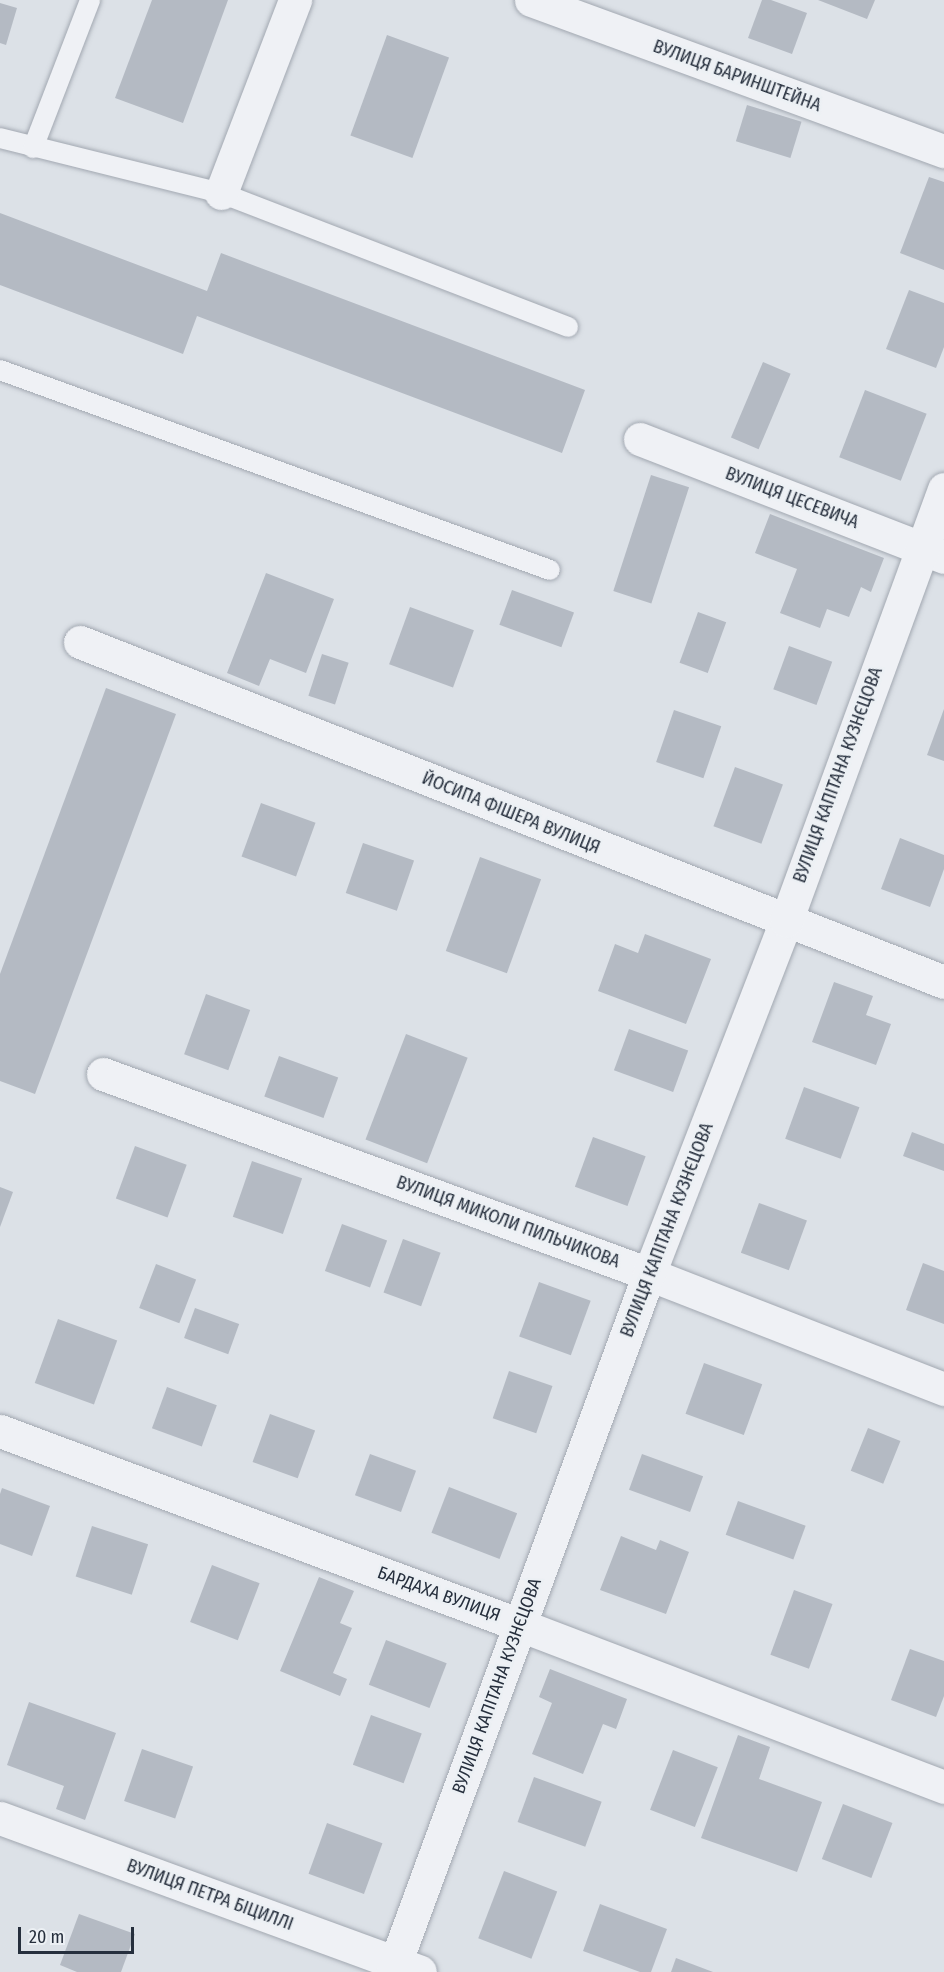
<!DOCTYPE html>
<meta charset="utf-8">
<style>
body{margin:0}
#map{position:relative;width:944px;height:1972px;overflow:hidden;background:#dce1e7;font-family:"Fira Sans Condensed",sans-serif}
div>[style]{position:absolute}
.building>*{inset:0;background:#b4bac3;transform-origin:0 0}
.roads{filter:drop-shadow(0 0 2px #a2a8b1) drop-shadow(0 0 2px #a2a8b1)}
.lane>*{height:20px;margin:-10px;padding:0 10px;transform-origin:10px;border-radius:10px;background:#eff1f5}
.street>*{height:33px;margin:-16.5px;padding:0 16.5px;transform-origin:16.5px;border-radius:16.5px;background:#eff1f5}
span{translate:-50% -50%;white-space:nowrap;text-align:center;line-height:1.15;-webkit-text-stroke:5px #ecf0f4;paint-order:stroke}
.street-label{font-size:18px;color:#262f3d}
.scale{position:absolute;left:18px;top:1927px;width:116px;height:27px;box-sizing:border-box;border:3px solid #262f3d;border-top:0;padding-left:8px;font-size:18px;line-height:21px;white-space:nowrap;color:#262f3d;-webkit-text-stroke:4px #ecf0f4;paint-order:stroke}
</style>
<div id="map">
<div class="building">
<div style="clip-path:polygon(152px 0,228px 0,183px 123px,115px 98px)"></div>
<div style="clip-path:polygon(762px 0,771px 0,807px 13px,792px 54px,748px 38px)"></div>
<div style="clip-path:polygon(818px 0,875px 0,867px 19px)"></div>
<div style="clip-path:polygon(0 3px,17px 8px,6px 45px,0 43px)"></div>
<div style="left:387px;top:35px;width:66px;height:107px;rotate:20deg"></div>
<div style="left:747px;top:105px;width:57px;height:38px;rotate:17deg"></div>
<div style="clip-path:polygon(929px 177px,944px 182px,944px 270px,900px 253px)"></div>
<div style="clip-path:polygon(0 213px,207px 291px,221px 253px,585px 390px,562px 453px,197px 316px,183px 354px,0 285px)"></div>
<div style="clip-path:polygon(909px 290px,944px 303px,944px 347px,936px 368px,886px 349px)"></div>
<div style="left:763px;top:362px;width:30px;height:82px;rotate:23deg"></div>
<div style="left:865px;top:390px;width:66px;height:72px;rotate:21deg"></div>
<div style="left:651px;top:475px;width:40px;height:122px;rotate:18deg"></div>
<div style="clip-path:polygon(770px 514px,884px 558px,871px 592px,861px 587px,849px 617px,827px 609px,820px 628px,780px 613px,797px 569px,755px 553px)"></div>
<div style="clip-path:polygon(266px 573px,334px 599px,306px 673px,270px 659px,259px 686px,227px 673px)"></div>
<div style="left:512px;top:590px;width:66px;height:37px;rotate:20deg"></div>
<div style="left:410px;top:607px;width:68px;height:61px;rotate:20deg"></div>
<div style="left:698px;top:612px;width:30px;height:54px;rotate:20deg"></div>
<div style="left:789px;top:646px;width:46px;height:46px;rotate:20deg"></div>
<div style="left:322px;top:654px;width:28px;height:44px;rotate:18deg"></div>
<div style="clip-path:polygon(106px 688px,176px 714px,35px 1094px,0 1081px,0 974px)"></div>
<div style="clip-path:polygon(944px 709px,944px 761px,927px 755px)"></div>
<div style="left:674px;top:710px;width:50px;height:55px;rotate:19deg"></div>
<div style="left:735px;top:767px;width:51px;height:63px;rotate:20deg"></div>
<div style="left:261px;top:803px;width:58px;height:57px;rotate:20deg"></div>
<div style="clip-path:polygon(900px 838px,944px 855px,944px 869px,930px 907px,881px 889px)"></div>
<div style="left:363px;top:843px;width:54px;height:53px;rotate:19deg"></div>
<div style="left:480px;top:857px;width:65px;height:100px;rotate:20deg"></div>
<div style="clip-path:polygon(645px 934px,711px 959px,686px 1024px,598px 991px,615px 944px,638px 953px)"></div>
<div style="clip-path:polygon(834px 982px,873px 996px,866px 1015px,891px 1024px,876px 1065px,812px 1042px)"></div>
<div style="left:206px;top:994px;width:47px;height:64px;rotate:20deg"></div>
<div style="left:629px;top:1029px;width:63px;height:44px;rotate:20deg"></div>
<div style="left:406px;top:1034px;width:66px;height:113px;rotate:21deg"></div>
<div style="left:279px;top:1056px;width:63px;height:43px;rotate:20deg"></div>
<div style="left:804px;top:1087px;width:59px;height:55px;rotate:20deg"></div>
<div style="clip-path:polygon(912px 1132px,944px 1144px,944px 1171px,903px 1156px)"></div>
<div style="left:593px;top:1137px;width:56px;height:53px;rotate:20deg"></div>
<div style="left:135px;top:1146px;width:55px;height:56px;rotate:20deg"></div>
<div style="left:252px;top:1161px;width:53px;height:59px;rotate:19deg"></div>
<div style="clip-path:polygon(0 1187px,13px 1192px,0 1227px)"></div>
<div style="left:759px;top:1203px;width:51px;height:53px;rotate:20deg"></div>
<div style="left:342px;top:1224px;width:48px;height:50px;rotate:20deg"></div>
<div style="left:403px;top:1239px;width:40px;height:57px;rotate:20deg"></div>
<div style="clip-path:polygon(923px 1263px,944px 1271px,944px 1324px,906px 1310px)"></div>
<div style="left:156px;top:1264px;width:43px;height:47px;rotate:21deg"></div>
<div style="left:539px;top:1282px;width:55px;height:58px;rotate:20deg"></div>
<div style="left:195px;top:1308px;width:47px;height:32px;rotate:20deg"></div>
<div style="left:58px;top:1319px;width:63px;height:68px;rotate:20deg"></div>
<div style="left:704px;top:1363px;width:62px;height:54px;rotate:20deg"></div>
<div style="left:509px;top:1371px;width:46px;height:50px;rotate:19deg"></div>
<div style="left:167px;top:1387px;width:53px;height:44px;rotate:20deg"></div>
<div style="left:270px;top:1414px;width:48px;height:51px;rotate:20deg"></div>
<div style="left:868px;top:1428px;width:35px;height:46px;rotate:22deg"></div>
<div style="left:370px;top:1454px;width:49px;height:44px;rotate:20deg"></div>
<div style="left:642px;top:1454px;width:65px;height:38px;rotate:20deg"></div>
<div style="left:449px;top:1487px;width:73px;height:49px;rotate:21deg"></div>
<div style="clip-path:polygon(2px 1488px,50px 1506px,32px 1556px,0 1544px,0 1494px)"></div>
<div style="left:738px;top:1501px;width:72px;height:36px;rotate:20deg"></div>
<div style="left:92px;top:1526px;width:59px;height:53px;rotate:18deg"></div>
<div style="clip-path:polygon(621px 1536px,656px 1550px,660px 1540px,689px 1552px,666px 1614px,600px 1590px)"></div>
<div style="left:212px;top:1565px;width:51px;height:61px;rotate:21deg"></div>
<div style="clip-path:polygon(319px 1577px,354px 1591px,340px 1623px,352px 1628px,333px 1673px,347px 1679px,340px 1696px,280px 1671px)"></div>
<div style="left:794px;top:1590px;width:41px;height:69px;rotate:20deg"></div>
<div style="left:386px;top:1640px;width:65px;height:48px;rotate:21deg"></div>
<div style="clip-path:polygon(910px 1649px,944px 1661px,944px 1696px,936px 1717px,891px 1700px)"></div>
<div style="clip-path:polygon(550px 1669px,627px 1699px,616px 1729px,603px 1724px,583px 1774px,532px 1754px,552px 1703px,539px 1697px)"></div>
<div style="clip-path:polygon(29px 1702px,116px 1733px,85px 1820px,56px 1809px,64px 1786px,7px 1765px)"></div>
<div style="left:371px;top:1715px;width:54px;height:53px;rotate:20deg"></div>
<div style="clip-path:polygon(738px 1735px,770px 1747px,759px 1779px,822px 1802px,797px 1872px,701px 1838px)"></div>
<div style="left:142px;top:1749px;width:54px;height:55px;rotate:19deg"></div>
<div style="left:673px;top:1750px;width:48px;height:64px;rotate:21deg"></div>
<div style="left:534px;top:1777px;width:72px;height:48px;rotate:20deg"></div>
<div style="left:843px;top:1804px;width:53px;height:59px;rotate:21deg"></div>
<div style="left:327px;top:1823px;width:59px;height:54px;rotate:20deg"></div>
<div style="left:504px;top:1871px;width:57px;height:72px;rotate:21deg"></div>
<div style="clip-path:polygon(600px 1904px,667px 1929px,651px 1972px,640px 1972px,583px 1951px)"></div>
<div style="clip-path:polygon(79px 1914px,135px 1934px,121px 1972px,77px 1972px,60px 1965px)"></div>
<div style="clip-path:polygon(676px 1958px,713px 1972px,671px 1972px)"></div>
</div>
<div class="roads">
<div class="lane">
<div style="left:0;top:138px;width:228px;rotate:14deg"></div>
<div style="left:221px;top:193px;width:372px;rotate:21.1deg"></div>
<div style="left:33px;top:148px;width:159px;rotate:-68.9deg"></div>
<div style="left:0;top:370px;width:585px;rotate:19.98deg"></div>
</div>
<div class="street">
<div style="left:531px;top:0;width:440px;rotate:20.1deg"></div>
<div style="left:221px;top:193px;width:207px;rotate:-69deg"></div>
<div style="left:640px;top:439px;width:326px;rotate:21.2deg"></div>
<div style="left:80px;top:642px;width:928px;rotate:21.48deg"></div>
<div style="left:103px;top:1074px;width:581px;rotate:20.12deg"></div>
<div style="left:649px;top:1274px;width:317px;rotate:21.3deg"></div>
<div style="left:0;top:1431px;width:555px;rotate:20.46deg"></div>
<div style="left:520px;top:1625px;width:454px;rotate:20.9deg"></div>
<div style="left:0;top:1818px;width:447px;rotate:20.1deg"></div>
<div style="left:392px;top:1972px;width:744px;rotate:-69.79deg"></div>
<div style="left:649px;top:1274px;width:379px;rotate:-68.8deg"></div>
<div style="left:786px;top:921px;width:460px;rotate:-69.9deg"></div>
</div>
</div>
<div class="street-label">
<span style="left:737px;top:76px;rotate:20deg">ВУЛИЦЯ БАРИНШТЕЙНА</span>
<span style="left:792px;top:498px;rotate:21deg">ВУЛИЦЯ ЦЕСЕВИЧА</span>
<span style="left:838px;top:775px;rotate:-70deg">ВУЛИЦЯ КАПІТАНА КУЗНЄЦОВА</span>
<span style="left:511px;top:813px;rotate:22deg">ЙОСИПА ФІШЕРА ВУЛИЦЯ</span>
<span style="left:508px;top:1222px;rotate:20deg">ВУЛИЦЯ МИКОЛИ ПИЛЬЧИКОВА</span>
<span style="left:667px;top:1230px;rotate:-69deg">ВУЛИЦЯ КАПІТАНА КУЗНЄЦОВА</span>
<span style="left:439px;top:1594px;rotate:20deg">БАРДАХА ВУЛИЦЯ</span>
<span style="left:497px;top:1686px;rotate:-70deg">ВУЛИЦЯ КАПІТАНА КУЗНЄЦОВА</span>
<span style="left:210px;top:1895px;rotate:20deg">ВУЛИЦЯ ПЕТРА БІЦИЛЛІ</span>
</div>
<div class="scale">20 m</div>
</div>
